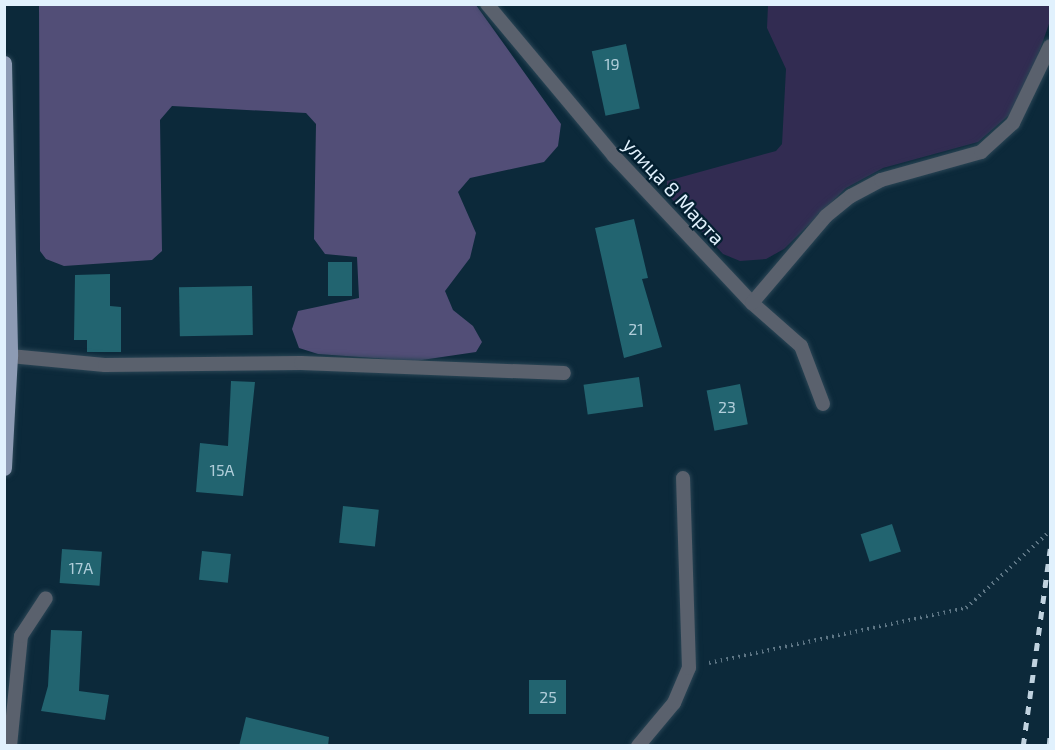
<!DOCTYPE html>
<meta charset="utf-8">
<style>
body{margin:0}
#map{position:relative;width:1055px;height:750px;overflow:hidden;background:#0c293a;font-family:"Exo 2",sans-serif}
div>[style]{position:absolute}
.green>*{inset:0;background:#322c52}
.forest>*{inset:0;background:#524e77}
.building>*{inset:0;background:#226470;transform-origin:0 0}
.path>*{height:4px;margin-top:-2px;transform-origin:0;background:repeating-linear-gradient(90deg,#5e7685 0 1.5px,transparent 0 6px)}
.roads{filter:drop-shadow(0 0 2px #2a4555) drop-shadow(0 0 2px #2a4555)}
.lane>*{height:14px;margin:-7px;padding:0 7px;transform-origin:7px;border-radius:7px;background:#5a616d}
.primary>*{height:15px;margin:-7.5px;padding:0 7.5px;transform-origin:7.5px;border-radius:7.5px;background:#8d9bb4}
.rail>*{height:4.5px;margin-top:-2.25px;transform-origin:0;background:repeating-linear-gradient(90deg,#c0d2df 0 8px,transparent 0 16px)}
span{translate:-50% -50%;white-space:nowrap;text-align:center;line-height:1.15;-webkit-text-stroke:4.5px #031f30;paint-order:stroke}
.number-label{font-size:16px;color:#b1ceda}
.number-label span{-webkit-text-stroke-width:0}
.street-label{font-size:20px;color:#e1f1fd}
.frame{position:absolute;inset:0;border:6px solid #e1f1fd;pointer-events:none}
</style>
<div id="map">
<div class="green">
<div style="clip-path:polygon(768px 5px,1050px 5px,1050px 21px,1030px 78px,1009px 115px,978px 142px,883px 168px,846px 188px,784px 249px,766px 259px,740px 261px,723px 254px,667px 194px,667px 181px,776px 151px,782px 144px,786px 69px,767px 28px)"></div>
</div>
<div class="forest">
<div style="clip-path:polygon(39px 5px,476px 5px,561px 124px,558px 146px,544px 162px,470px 178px,458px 192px,476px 233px,470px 258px,445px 291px,453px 310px,473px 326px,482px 342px,476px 352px,415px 361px,318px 354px,299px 348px,292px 329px,298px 311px,359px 298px,357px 257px,325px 254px,314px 239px,316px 124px,306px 113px,172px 106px,160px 120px,162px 251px,152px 260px,64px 266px,46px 259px,40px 251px)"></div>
</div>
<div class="building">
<div style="left:626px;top:44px;width:66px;height:35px;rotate:78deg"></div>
<div style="clip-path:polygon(634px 219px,648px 278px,642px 279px,662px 347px,624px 358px,595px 228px)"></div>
<div style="left:328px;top:262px;width:24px;height:34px"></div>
<div style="clip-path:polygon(110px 274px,110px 306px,121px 307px,121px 352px,87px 352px,87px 340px,74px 340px,75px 275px)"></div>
<div style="left:252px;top:286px;width:49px;height:73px;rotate:89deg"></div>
<div style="left:639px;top:377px;width:30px;height:56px;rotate:82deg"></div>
<div style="clip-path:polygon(231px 381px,255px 382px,243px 496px,196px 492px,200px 443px,228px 446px)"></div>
<div style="left:740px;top:384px;width:41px;height:34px;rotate:79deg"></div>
<div style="left:343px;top:506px;width:36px;height:37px;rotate:6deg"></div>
<div style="left:892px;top:524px;width:29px;height:33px;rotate:72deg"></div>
<div style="left:62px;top:549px;width:40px;height:34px;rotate:4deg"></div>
<div style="left:202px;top:551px;width:29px;height:29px;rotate:6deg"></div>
<div style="clip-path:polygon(51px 630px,82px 631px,79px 691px,109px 695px,105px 720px,41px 711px,48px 686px)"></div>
<div style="left:566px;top:680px;width:34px;height:37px;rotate:90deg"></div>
<div style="clip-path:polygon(246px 717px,329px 737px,328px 746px,239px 746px)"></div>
</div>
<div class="path">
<div style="left:709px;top:663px;width:263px;rotate:-12.1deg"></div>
<div style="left:966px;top:608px;width:114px;rotate:-42.5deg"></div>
</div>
<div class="roads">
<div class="lane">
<div style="left:487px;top:4px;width:198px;rotate:50.1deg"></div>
<div style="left:614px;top:156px;width:202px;rotate:46.8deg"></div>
<div style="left:752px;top:303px;width:65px;rotate:41.3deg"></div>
<div style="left:801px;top:346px;width:62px;rotate:69.2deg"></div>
<div style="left:752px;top:303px;width:114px;rotate:-49.6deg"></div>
<div style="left:826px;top:216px;width:32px;rotate:-39deg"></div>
<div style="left:851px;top:196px;width:34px;rotate:-28deg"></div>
<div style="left:881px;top:180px;width:104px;rotate:-15.6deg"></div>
<div style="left:981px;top:152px;width:43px;rotate:-42.2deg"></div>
<div style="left:1013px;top:123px;width:85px;rotate:-64.3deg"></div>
<div style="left:10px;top:356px;width:95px;rotate:5.4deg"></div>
<div style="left:105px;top:365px;width:196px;rotate:-0.6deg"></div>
<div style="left:301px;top:363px;width:263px;rotate:2.2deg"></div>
<div style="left:10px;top:746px;width:111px;rotate:-84.3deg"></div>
<div style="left:21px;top:636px;width:45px;rotate:-56.7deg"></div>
<div style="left:638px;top:746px;width:56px;rotate:-50.1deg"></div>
<div style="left:674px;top:703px;width:38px;rotate:-67deg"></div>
<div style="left:689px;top:668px;width:190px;rotate:-91.8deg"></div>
</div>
<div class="primary">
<div style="left:4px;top:63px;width:293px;rotate:88.8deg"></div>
<div style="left:10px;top:356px;width:112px;rotate:93.1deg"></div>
</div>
</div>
<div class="rail">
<div style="left:1023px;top:746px;width:199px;rotate:-82.2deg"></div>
<div style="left:1049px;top:746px;width:11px;rotate:-85deg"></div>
</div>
<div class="number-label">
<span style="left:612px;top:64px">19</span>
<span style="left:636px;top:329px">21</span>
<span style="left:727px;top:407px">23</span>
<span style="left:222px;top:470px">15А</span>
<span style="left:81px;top:568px">17А</span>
<span style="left:548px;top:697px">25</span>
</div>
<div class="street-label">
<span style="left:674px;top:191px;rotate:47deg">улица 8 Марта</span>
</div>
<div class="frame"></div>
</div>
